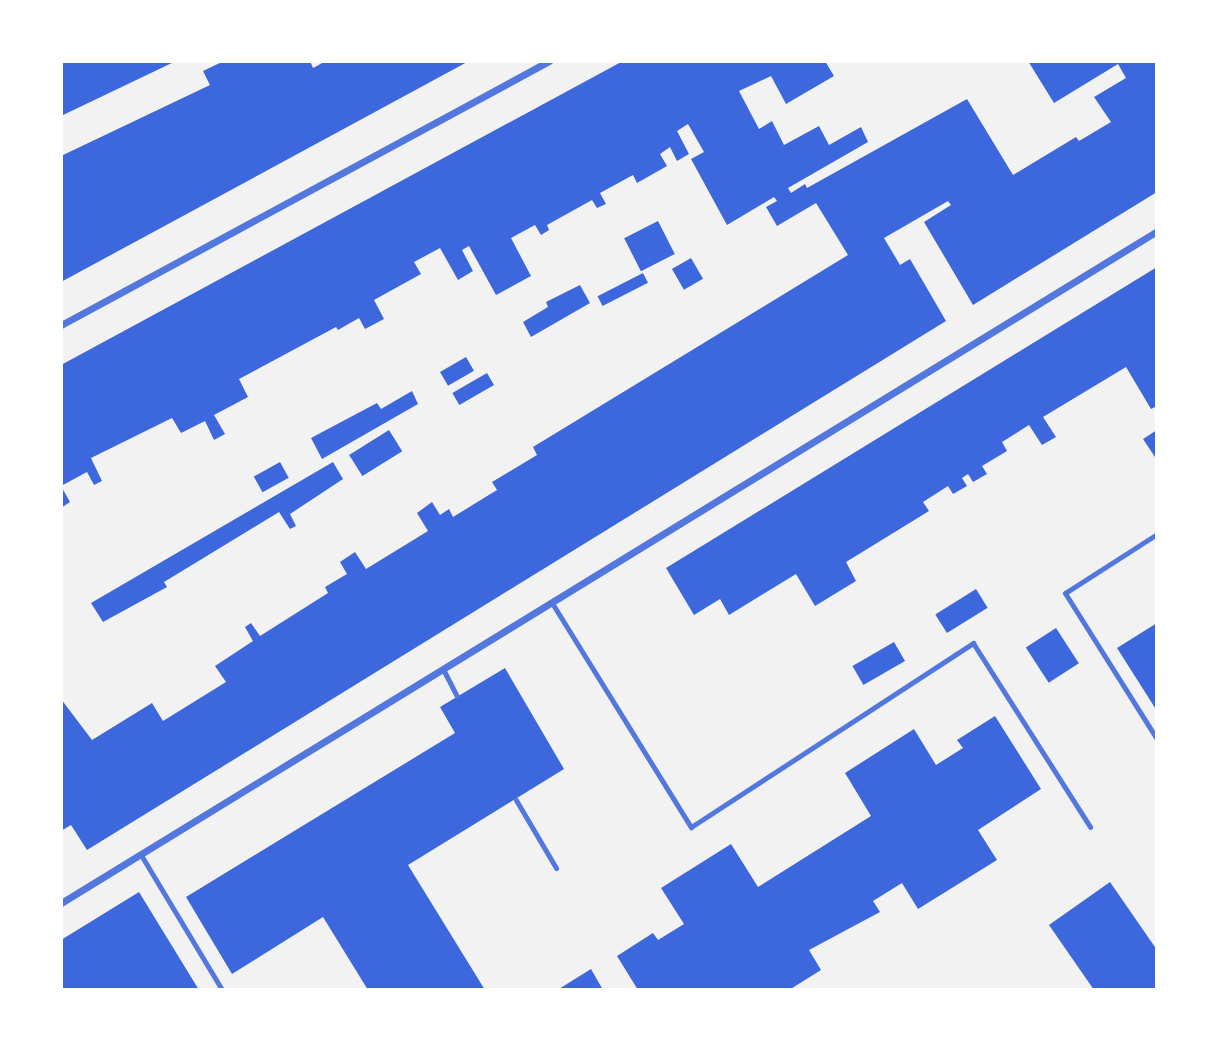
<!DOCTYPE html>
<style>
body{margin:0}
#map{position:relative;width:1218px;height:1051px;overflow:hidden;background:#f2f2f2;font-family:"Golos Text",sans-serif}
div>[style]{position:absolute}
.building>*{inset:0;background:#3d67dc;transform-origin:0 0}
.service>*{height:5px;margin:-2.5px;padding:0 2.5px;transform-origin:2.5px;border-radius:2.5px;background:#5277de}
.minor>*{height:7px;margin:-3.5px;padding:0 3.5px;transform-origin:3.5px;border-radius:3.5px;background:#5277de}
span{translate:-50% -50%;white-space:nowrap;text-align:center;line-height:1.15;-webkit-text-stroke:5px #fff;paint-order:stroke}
.frame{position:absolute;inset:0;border:63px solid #fff;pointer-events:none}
</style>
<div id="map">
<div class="building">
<div style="clip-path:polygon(61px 61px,176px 61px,61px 116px)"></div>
<div style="clip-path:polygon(224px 61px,310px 61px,313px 68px,326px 61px,469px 61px,61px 282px,61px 156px,210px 85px,203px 71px)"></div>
<div style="clip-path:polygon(623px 61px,825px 61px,834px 76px,786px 104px,771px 76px,739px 91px,759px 129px,772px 121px,784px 145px,819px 126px,829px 145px,861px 127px,868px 142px,788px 188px,791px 193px,805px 184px,807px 188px,967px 99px,1013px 175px,1076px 137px,1079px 141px,1111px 122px,1094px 97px,1126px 78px,1118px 64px,1054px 103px,1028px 61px,1157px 61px,1157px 192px,973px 305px,924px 222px,951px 205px,948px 201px,884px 238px,900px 265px,910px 259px,946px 321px,87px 850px,71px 825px,61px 831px,61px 699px,92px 740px,152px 703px,163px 721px,226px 682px,215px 666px,253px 641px,245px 627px,251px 623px,260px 636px,328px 593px,325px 587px,347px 574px,340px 562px,355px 552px,366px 569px,428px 531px,417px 513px,432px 502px,440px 515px,449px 509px,453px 517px,497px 490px,492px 482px,537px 455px,533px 447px,848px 255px,816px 203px,777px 226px,766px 207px,777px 201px,774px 197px,727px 225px,691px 159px,704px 152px,688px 124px,677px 131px,689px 154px,677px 161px,670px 147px,660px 154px,667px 166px,637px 183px,633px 175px,600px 193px,606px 204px,597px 208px,592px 200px,547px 225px,549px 230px,541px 235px,535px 225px,511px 238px,531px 276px,496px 295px,469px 246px,462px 250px,473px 271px,458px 280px,440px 248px,414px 262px,421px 274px,374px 300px,384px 319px,365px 329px,359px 318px,338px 330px,336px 327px,239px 379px,248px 397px,214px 415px,225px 434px,214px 440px,205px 421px,181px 433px,172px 418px,91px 458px,102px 481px,94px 485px,87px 472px,61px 486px,61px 365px)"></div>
<div style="left:658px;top:221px;width:37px;height:38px;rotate:63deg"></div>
<div style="left:691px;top:258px;width:24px;height:22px;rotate:60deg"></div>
<div style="clip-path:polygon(1157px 267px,1157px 406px,1151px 409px,1126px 367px,1043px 417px,1056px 437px,1042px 445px,1029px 425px,1002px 442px,1007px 451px,982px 466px,987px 474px,973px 482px,968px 474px,962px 478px,967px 486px,953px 494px,948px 486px,923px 502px,929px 511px,846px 562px,856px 581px,815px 606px,796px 574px,729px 615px,720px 599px,694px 615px,666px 568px)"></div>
<div style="left:643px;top:273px;width:11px;height:51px;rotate:63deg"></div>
<div style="clip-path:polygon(580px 285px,590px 303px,531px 337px,523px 322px,548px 307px,546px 302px)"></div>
<div style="left:466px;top:357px;width:16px;height:30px;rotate:60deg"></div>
<div style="left:487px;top:373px;width:14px;height:40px;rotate:60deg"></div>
<div style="clip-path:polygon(412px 391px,418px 404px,322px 459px,311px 438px,377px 403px,381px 409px)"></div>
<div style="left:389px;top:430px;width:25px;height:47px;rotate:58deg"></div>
<div style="clip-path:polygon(1157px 430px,1157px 460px,1143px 439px)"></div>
<div style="left:280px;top:462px;width:18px;height:30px;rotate:61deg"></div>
<div style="clip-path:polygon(333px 462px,343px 479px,290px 514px,296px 526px,290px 529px,279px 512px,164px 582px,167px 587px,103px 622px,91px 603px)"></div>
<div style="clip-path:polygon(61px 486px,70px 502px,61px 508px)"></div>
<div style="left:976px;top:589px;width:22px;height:48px;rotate:58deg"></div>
<div style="clip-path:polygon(1157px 623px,1157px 711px,1117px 648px)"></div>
<div style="left:1056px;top:628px;width:42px;height:36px;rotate:57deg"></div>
<div style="left:894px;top:642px;width:22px;height:48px;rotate:60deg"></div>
<div style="clip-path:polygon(505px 668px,564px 769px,408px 865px,485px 990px,368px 990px,323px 917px,232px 974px,186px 897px,455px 733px,440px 707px)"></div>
<div style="clip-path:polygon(995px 716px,1041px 789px,978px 830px,997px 860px,918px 909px,902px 883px,873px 901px,880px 912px,809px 950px,821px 970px,789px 990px,638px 990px,617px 956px,653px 933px,658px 940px,684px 924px,661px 888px,731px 844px,758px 887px,871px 816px,845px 773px,914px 729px,936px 765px,963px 748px,957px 740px)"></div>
<div style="clip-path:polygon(1110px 882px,1157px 950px,1157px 990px,1094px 990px,1049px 925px)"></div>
<div style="clip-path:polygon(139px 892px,199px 990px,61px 990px,61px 940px)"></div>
<div style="clip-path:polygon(591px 969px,603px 990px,559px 990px,562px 987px)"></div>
</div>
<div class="service">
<div style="left:1157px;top:534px;width:109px;rotate:147.3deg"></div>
<div style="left:1065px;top:593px;width:173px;rotate:57.8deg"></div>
<div style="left:552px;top:603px;width:264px;rotate:58.2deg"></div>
<div style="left:691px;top:827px;width:337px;rotate:-33.1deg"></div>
<div style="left:973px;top:643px;width:218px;rotate:57.5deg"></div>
<div style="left:443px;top:669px;width:30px;rotate:63deg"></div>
<div style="left:516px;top:800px;width:79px;rotate:59.5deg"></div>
<div style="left:141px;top:855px;width:157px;rotate:59deg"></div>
</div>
<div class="minor">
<div style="left:61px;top:325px;width:555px;rotate:-28.41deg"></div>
<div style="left:61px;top:903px;width:1286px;rotate:-31.51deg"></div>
</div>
<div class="frame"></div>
</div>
